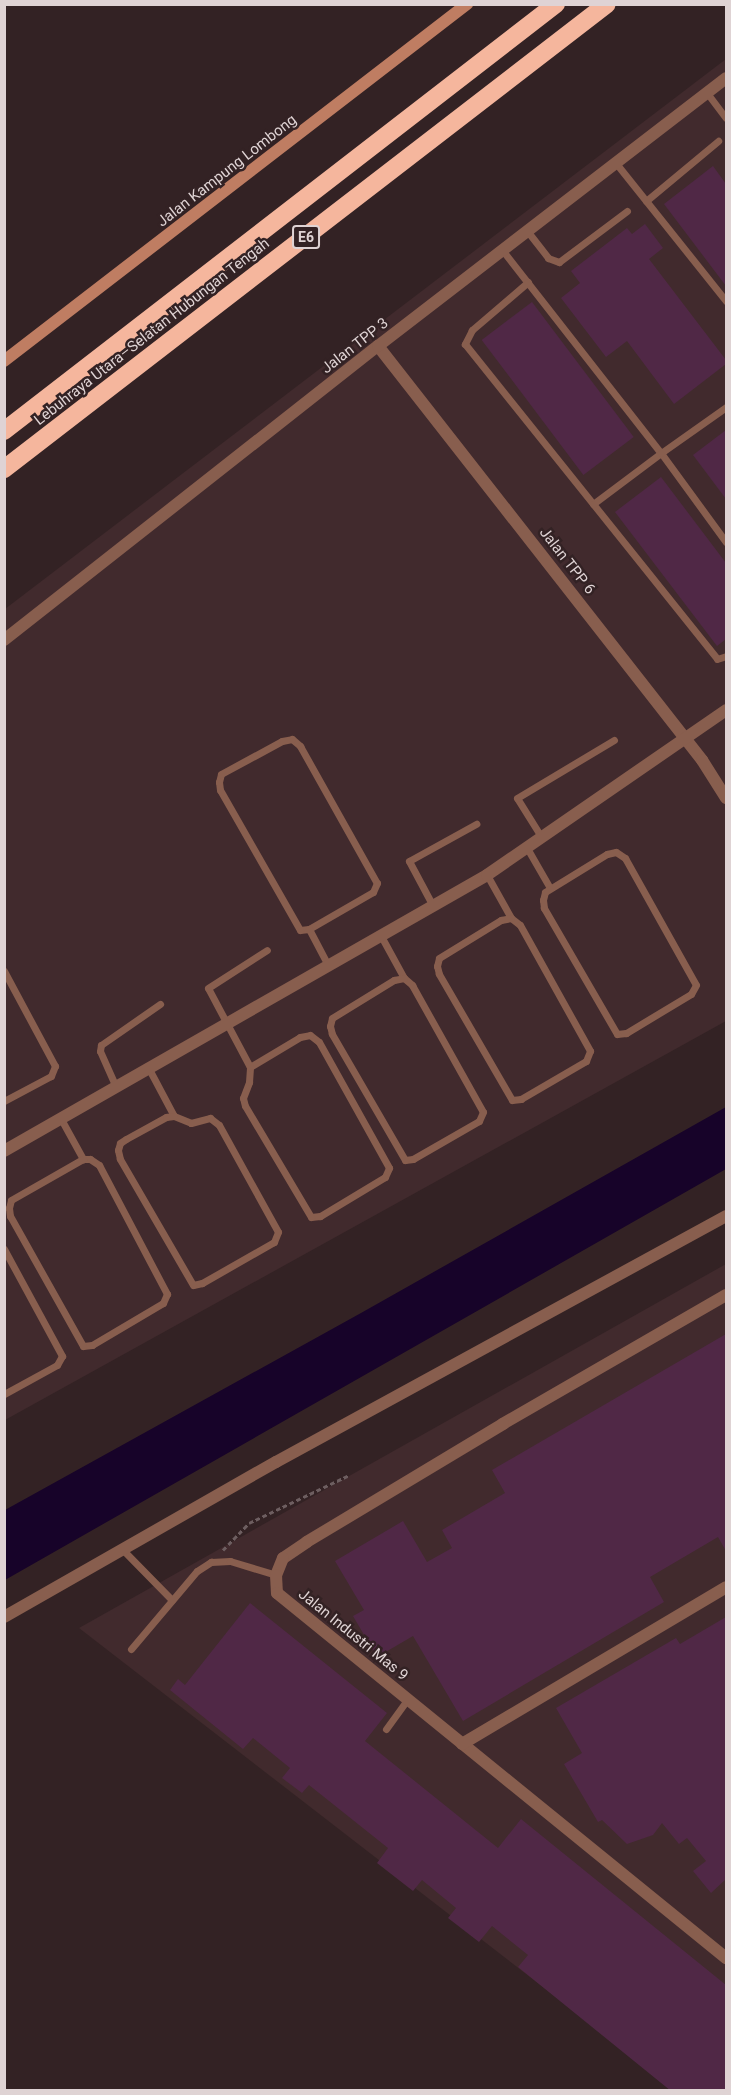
<!DOCTYPE html>
<meta charset="utf-8">
<style>
body{margin:0}
#map{position:relative;width:731px;height:2095px;overflow:hidden;background:#332224;font-family:Roboto,sans-serif}
div>[style]{position:absolute}
.built>*{inset:0;background:#412a2d}
.water>*{inset:0;background:#170329}
.building>*{inset:0;background:#502846;transform-origin:0 0}
.path>*{height:3px;margin-top:-1.5px;transform-origin:0;background:repeating-linear-gradient(90deg,#6d5e60 0 4.5px,transparent 0 7.5px)}
.lane>*{height:7px;margin:-3.5px;padding:0 3.5px;transform-origin:3.5px;border-radius:3.5px;background:#885e4e}
.street>*{height:12px;margin:-6px;padding:0 6px;transform-origin:6px;border-radius:6px;background:#885e4e}
.secondary>*{height:12px;margin:-6px;padding:0 6px;transform-origin:6px;border-radius:6px;background:#bf7d62}
.highway>*{height:18px;margin:-9px;padding:0 9px;transform-origin:9px;border-radius:9px;background:#f5b69d}
span{translate:-50% -50%;white-space:nowrap;text-align:center;line-height:1.15;-webkit-text-stroke:5px #332224;paint-order:stroke}
.shield-label span{padding:2px 4px;background:#332224;border:2px solid;border-radius:4px;-webkit-text-stroke-width:0}
.shield-label{font-size:14px;color:#dfd3d4;font-weight:700}
.street-label{font-size:15px;color:#dfd3d4}
.frame{position:absolute;inset:0;border:6px solid #dfd3d4;pointer-events:none}
</style>
<div id="map">
<div class="built">
<div style="clip-path:polygon(726px 59px,726px 1021px,5px 1420px,5px 609px)"></div>
<div style="clip-path:polygon(726px 1264px,726px 2090px,676px 2090px,79px 1628px)"></div>
</div>
<div class="water">
<div style="clip-path:polygon(726px 1107px,726px 1169px,5px 1580px,5px 1510px,361px 1313px)"></div>
</div>
<div class="building">
<div style="clip-path:polygon(713px 166px,726px 184px,726px 286px,664px 204px)"></div>
<div style="clip-path:polygon(645px 224px,663px 248px,649px 259px,726px 360px,726px 364px,674px 404px,627px 341px,606px 357px,561px 298px,580px 283px,571px 271px,627px 228px,632px 234px)"></div>
<div style="left:532px;top:302px;width:169px;height:63px;rotate:53deg"></div>
<div style="clip-path:polygon(726px 430px,726px 499px,693px 455px)"></div>
<div style="clip-path:polygon(661px 477px,726px 563px,726px 639px,717px 646px,615px 512px)"></div>
<div style="clip-path:polygon(726px 1334px,726px 1551px,718px 1537px,650px 1577px,664px 1602px,463px 1721px,413px 1636px,377px 1657px,353px 1616px,364px 1610px,335px 1561px,403px 1521px,427px 1562px,452px 1548px,442px 1530px,505px 1493px,492px 1470px)"></div>
<div style="clip-path:polygon(250px 1603px,387px 1713px,365px 1741px,498px 1848px,521px 1819px,726px 1985px,726px 2091px,671px 2091px,518px 1967px,528px 1955px,492px 1926px,479px 1942px,448px 1918px,456px 1908px,422px 1880px,413px 1891px,377px 1863px,388px 1848px,309px 1785px,302px 1793px,282px 1778px,290px 1768px,253px 1738px,243px 1749px,170px 1690px,178px 1679px,185px 1685px)"></div>
<div style="clip-path:polygon(726px 1617px,726px 1879px,711px 1893px,693px 1871px,706px 1861px,687px 1838px,679px 1844px,662px 1823px,653px 1835px,627px 1844px,602px 1820px,598px 1822px,564px 1764px,582px 1753px,556px 1708px,676px 1638px,680px 1644px)"></div>
</div>
<div class="path">
<div style="left:223px;top:1550px;width:37px;rotate:-46deg"></div>
<div style="left:249px;top:1523px;width:111px;rotate:-25.6deg"></div>
</div>
<div class="lane">
<div style="left:707px;top:93px;width:31px;rotate:53deg"></div>
<div style="left:615px;top:162px;width:178px;rotate:51.4deg"></div>
<div style="left:646px;top:201px;width:94px;rotate:-39.8deg"></div>
<div style="left:528px;top:232px;width:33px;rotate:52deg"></div>
<div style="left:548px;top:258px;width:12px;rotate:20deg"></div>
<div style="left:559px;top:262px;width:85px;rotate:-36.9deg"></div>
<div style="left:503px;top:251px;width:256px;rotate:52deg"></div>
<div style="left:661px;top:453px;width:110px;rotate:53.9deg"></div>
<div style="left:528px;top:282px;width:74px;rotate:139.4deg"></div>
<div style="left:472px;top:330px;width:16px;rotate:117deg"></div>
<div style="left:465px;top:344px;width:403px;rotate:51.3deg"></div>
<div style="left:717px;top:659px;width:9px;rotate:-18deg"></div>
<div style="left:593px;top:504px;width:85px;rotate:-36.9deg"></div>
<div style="left:661px;top:453px;width:80px;rotate:-35.3deg"></div>
<div style="left:292px;top:739px;width:11px;rotate:41deg"></div>
<div style="left:300px;top:746px;width:157px;rotate:60.7deg"></div>
<div style="left:377px;top:883px;width:10px;rotate:114deg"></div>
<div style="left:373px;top:892px;width:74px;rotate:150deg"></div>
<div style="left:309px;top:929px;width:9px;rotate:174deg"></div>
<div style="left:300px;top:930px;width:161px;rotate:-119.7deg"></div>
<div style="left:220px;top:790px;width:8px;rotate:-97deg"></div>
<div style="left:219px;top:782px;width:8px;rotate:-76deg"></div>
<div style="left:221px;top:774px;width:69px;rotate:-28.4deg"></div>
<div style="left:282px;top:741px;width:10px;rotate:-11deg"></div>
<div style="left:542px;top:838px;width:47px;rotate:-122deg"></div>
<div style="left:517px;top:798px;width:113px;rotate:-30.9deg"></div>
<div style="left:527px;top:848px;width:46px;rotate:60.1deg"></div>
<div style="left:616px;top:852px;width:11px;rotate:34deg"></div>
<div style="left:625px;top:858px;width:145px;rotate:60.8deg"></div>
<div style="left:696px;top:985px;width:10px;rotate:119deg"></div>
<div style="left:691px;top:994px;width:76px;rotate:149deg"></div>
<div style="left:626px;top:1033px;width:9px;rotate:174deg"></div>
<div style="left:617px;top:1034px;width:146px;rotate:-120.1deg"></div>
<div style="left:544px;top:908px;width:8px;rotate:-97deg"></div>
<div style="left:543px;top:900px;width:8px;rotate:-76deg"></div>
<div style="left:545px;top:892px;width:73px;rotate:-31.5deg"></div>
<div style="left:607px;top:854px;width:9px;rotate:-13deg"></div>
<div style="left:487px;top:875px;width:49px;rotate:60.8deg"></div>
<div style="left:433px;top:906px;width:51px;rotate:-118.1deg"></div>
<div style="left:409px;top:861px;width:77px;rotate:-28.9deg"></div>
<div style="left:511px;top:918px;width:11px;rotate:38deg"></div>
<div style="left:520px;top:925px;width:144px;rotate:60.9deg"></div>
<div style="left:590px;top:1051px;width:11px;rotate:112deg"></div>
<div style="left:586px;top:1061px;width:75px;rotate:149.7deg"></div>
<div style="left:521px;top:1099px;width:9px;rotate:174deg"></div>
<div style="left:512px;top:1100px;width:146px;rotate:-120.1deg"></div>
<div style="left:439px;top:974px;width:8px;rotate:-104deg"></div>
<div style="left:437px;top:966px;width:8px;rotate:-76deg"></div>
<div style="left:439px;top:958px;width:73px;rotate:-31.5deg"></div>
<div style="left:501px;top:920px;width:10px;rotate:-11deg"></div>
<div style="left:309px;top:929px;width:41px;rotate:62.2deg"></div>
<div style="left:381px;top:936px;width:48px;rotate:61.3deg"></div>
<div style="left:4px;top:971px;width:108px;rotate:61.8deg"></div>
<div style="left:55px;top:1066px;width:11px;rotate:112deg"></div>
<div style="left:51px;top:1076px;width:53px;rotate:152deg"></div>
<div style="left:404px;top:978px;width:11px;rotate:41deg"></div>
<div style="left:412px;top:985px;width:145px;rotate:60.8deg"></div>
<div style="left:483px;top:1112px;width:10px;rotate:114deg"></div>
<div style="left:479px;top:1121px;width:76px;rotate:150.1deg"></div>
<div style="left:413px;top:1159px;width:8px;rotate:173deg"></div>
<div style="left:405px;top:1160px;width:146px;rotate:-120.1deg"></div>
<div style="left:332px;top:1034px;width:8px;rotate:-104deg"></div>
<div style="left:330px;top:1026px;width:8px;rotate:-76deg"></div>
<div style="left:332px;top:1018px;width:73px;rotate:-31.5deg"></div>
<div style="left:394px;top:980px;width:10px;rotate:-11deg"></div>
<div style="left:310px;top:1035px;width:11px;rotate:38deg"></div>
<div style="left:319px;top:1042px;width:144px;rotate:60.9deg"></div>
<div style="left:389px;top:1168px;width:10px;rotate:114deg"></div>
<div style="left:385px;top:1177px;width:76px;rotate:149deg"></div>
<div style="left:320px;top:1216px;width:9px;rotate:174deg"></div>
<div style="left:311px;top:1217px;width:129px;rotate:-120.7deg"></div>
<div style="left:245px;top:1106px;width:8px;rotate:-104deg"></div>
<div style="left:243px;top:1098px;width:17px;rotate:-69deg"></div>
<div style="left:249px;top:1082px;width:15px;rotate:-86deg"></div>
<div style="left:250px;top:1067px;width:58px;rotate:-31deg"></div>
<div style="left:300px;top:1037px;width:10px;rotate:-11deg"></div>
<div style="left:250px;top:1067px;width:89px;rotate:-118deg"></div>
<div style="left:208px;top:988px;width:70px;rotate:-32.8deg"></div>
<div style="left:149px;top:1069px;width:53px;rotate:62deg"></div>
<div style="left:116px;top:1087px;width:39px;rotate:-114deg"></div>
<div style="left:100px;top:1051px;width:6px;rotate:-81deg"></div>
<div style="left:101px;top:1045px;width:72px;rotate:-34.8deg"></div>
<div style="left:174px;top:1116px;width:18px;rotate:22deg"></div>
<div style="left:191px;top:1123px;width:20px;rotate:-15deg"></div>
<div style="left:210px;top:1118px;width:11px;rotate:38deg"></div>
<div style="left:219px;top:1125px;width:122px;rotate:61.1deg"></div>
<div style="left:278px;top:1232px;width:11px;rotate:112deg"></div>
<div style="left:274px;top:1242px;width:83px;rotate:150.3deg"></div>
<div style="left:202px;top:1283px;width:9px;rotate:167deg"></div>
<div style="left:193px;top:1285px;width:146px;rotate:-120.1deg"></div>
<div style="left:120px;top:1159px;width:9px;rotate:-103deg"></div>
<div style="left:118px;top:1150px;width:7px;rotate:-74deg"></div>
<div style="left:120px;top:1143px;width:7px;rotate:-34deg"></div>
<div style="left:126px;top:1139px;width:46px;rotate:-28.8deg"></div>
<div style="left:166px;top:1117px;width:8px;rotate:-7deg"></div>
<div style="left:61px;top:1119px;width:46px;rotate:61.2deg"></div>
<div style="left:83px;top:1159px;width:7px"></div>
<div style="left:90px;top:1159px;width:11px;rotate:34deg"></div>
<div style="left:99px;top:1165px;width:146px;rotate:62.2deg"></div>
<div style="left:167px;top:1294px;width:10px;rotate:114deg"></div>
<div style="left:163px;top:1303px;width:82px;rotate:149.4deg"></div>
<div style="left:92px;top:1345px;width:9px;rotate:174deg"></div>
<div style="left:83px;top:1346px;width:149px;rotate:-119.3deg"></div>
<div style="left:10px;top:1216px;width:8px;rotate:-97deg"></div>
<div style="left:9px;top:1208px;width:8px;rotate:-76deg"></div>
<div style="left:11px;top:1200px;width:83px;rotate:-29.7deg"></div>
<div style="left:4px;top:1249px;width:122px;rotate:61.5deg"></div>
<div style="left:62px;top:1356px;width:10px;rotate:119deg"></div>
<div style="left:57px;top:1365px;width:60px;rotate:151.3deg"></div>
<div style="left:123px;top:1550px;width:70px;rotate:45.6deg"></div>
<div style="left:131px;top:1649px;width:102px;rotate:-49.8deg"></div>
<div style="left:197px;top:1571px;width:17px;rotate:-33deg"></div>
<div style="left:211px;top:1562px;width:19px;rotate:-3deg"></div>
<div style="left:230px;top:1561px;width:48px;rotate:16.9deg"></div>
<div style="left:386px;top:1729px;width:37px;rotate:-54deg"></div>
</div>
<div class="street">
<div style="left:378px;top:346px;width:526px;rotate:51.95deg"></div>
<div style="left:702px;top:760px;width:45px;rotate:57.7deg"></div>
<div style="left:4px;top:640px;width:476px;rotate:-38.2deg"></div>
<div style="left:378px;top:346px;width:439px;rotate:-37.6deg"></div>
<div style="left:4px;top:1151px;width:556px;rotate:-29.74deg"></div>
<div style="left:487px;top:875px;width:290px;rotate:-34.6deg"></div>
<div style="left:726px;top:1295px;width:258px;rotate:150deg"></div>
<div style="left:503px;top:1424px;width:229px;rotate:149deg"></div>
<div style="left:307px;top:1542px;width:29px;rotate:146deg"></div>
<div style="left:283px;top:1558px;width:18px;rotate:112deg"></div>
<div style="left:276px;top:1575px;width:18px;rotate:87deg"></div>
<div style="left:277px;top:1593px;width:579px;rotate:39.11deg"></div>
<div style="left:4px;top:1617px;width:313px;rotate:-29.7deg"></div>
<div style="left:276px;top:1462px;width:513px;rotate:-28.66deg"></div>
<div style="left:462px;top:1744px;width:307px;rotate:-30.7deg"></div>
</div>
<div class="secondary">
<div style="left:4px;top:361px;width:585px;rotate:-37.63deg"></div>
</div>
<div class="highway">
<div style="left:4px;top:431px;width:698px;rotate:-37.72deg"></div>
<div style="left:4px;top:469px;width:761px;rotate:-37.64deg"></div>
</div>
<div class="shield-label">
<span style="left:306px;top:237px">E6</span>
</div>
<div class="street-label">
<span style="left:227px;top:171px;rotate:-38deg">Jalan Kampung Lombong</span>
<span style="left:152px;top:332px;rotate:-38deg">Lebuhraya Utara–Selatan Hubungan Tengah</span>
<span style="left:355px;top:346px;rotate:-38deg">Jalan TPP 3</span>
<span style="left:567px;top:561px;rotate:52deg">Jalan TPP 6</span>
<span style="left:353px;top:1635px;rotate:39deg">Jalan Industri Mas 9</span>
</div>
<div class="frame"></div>
</div>
